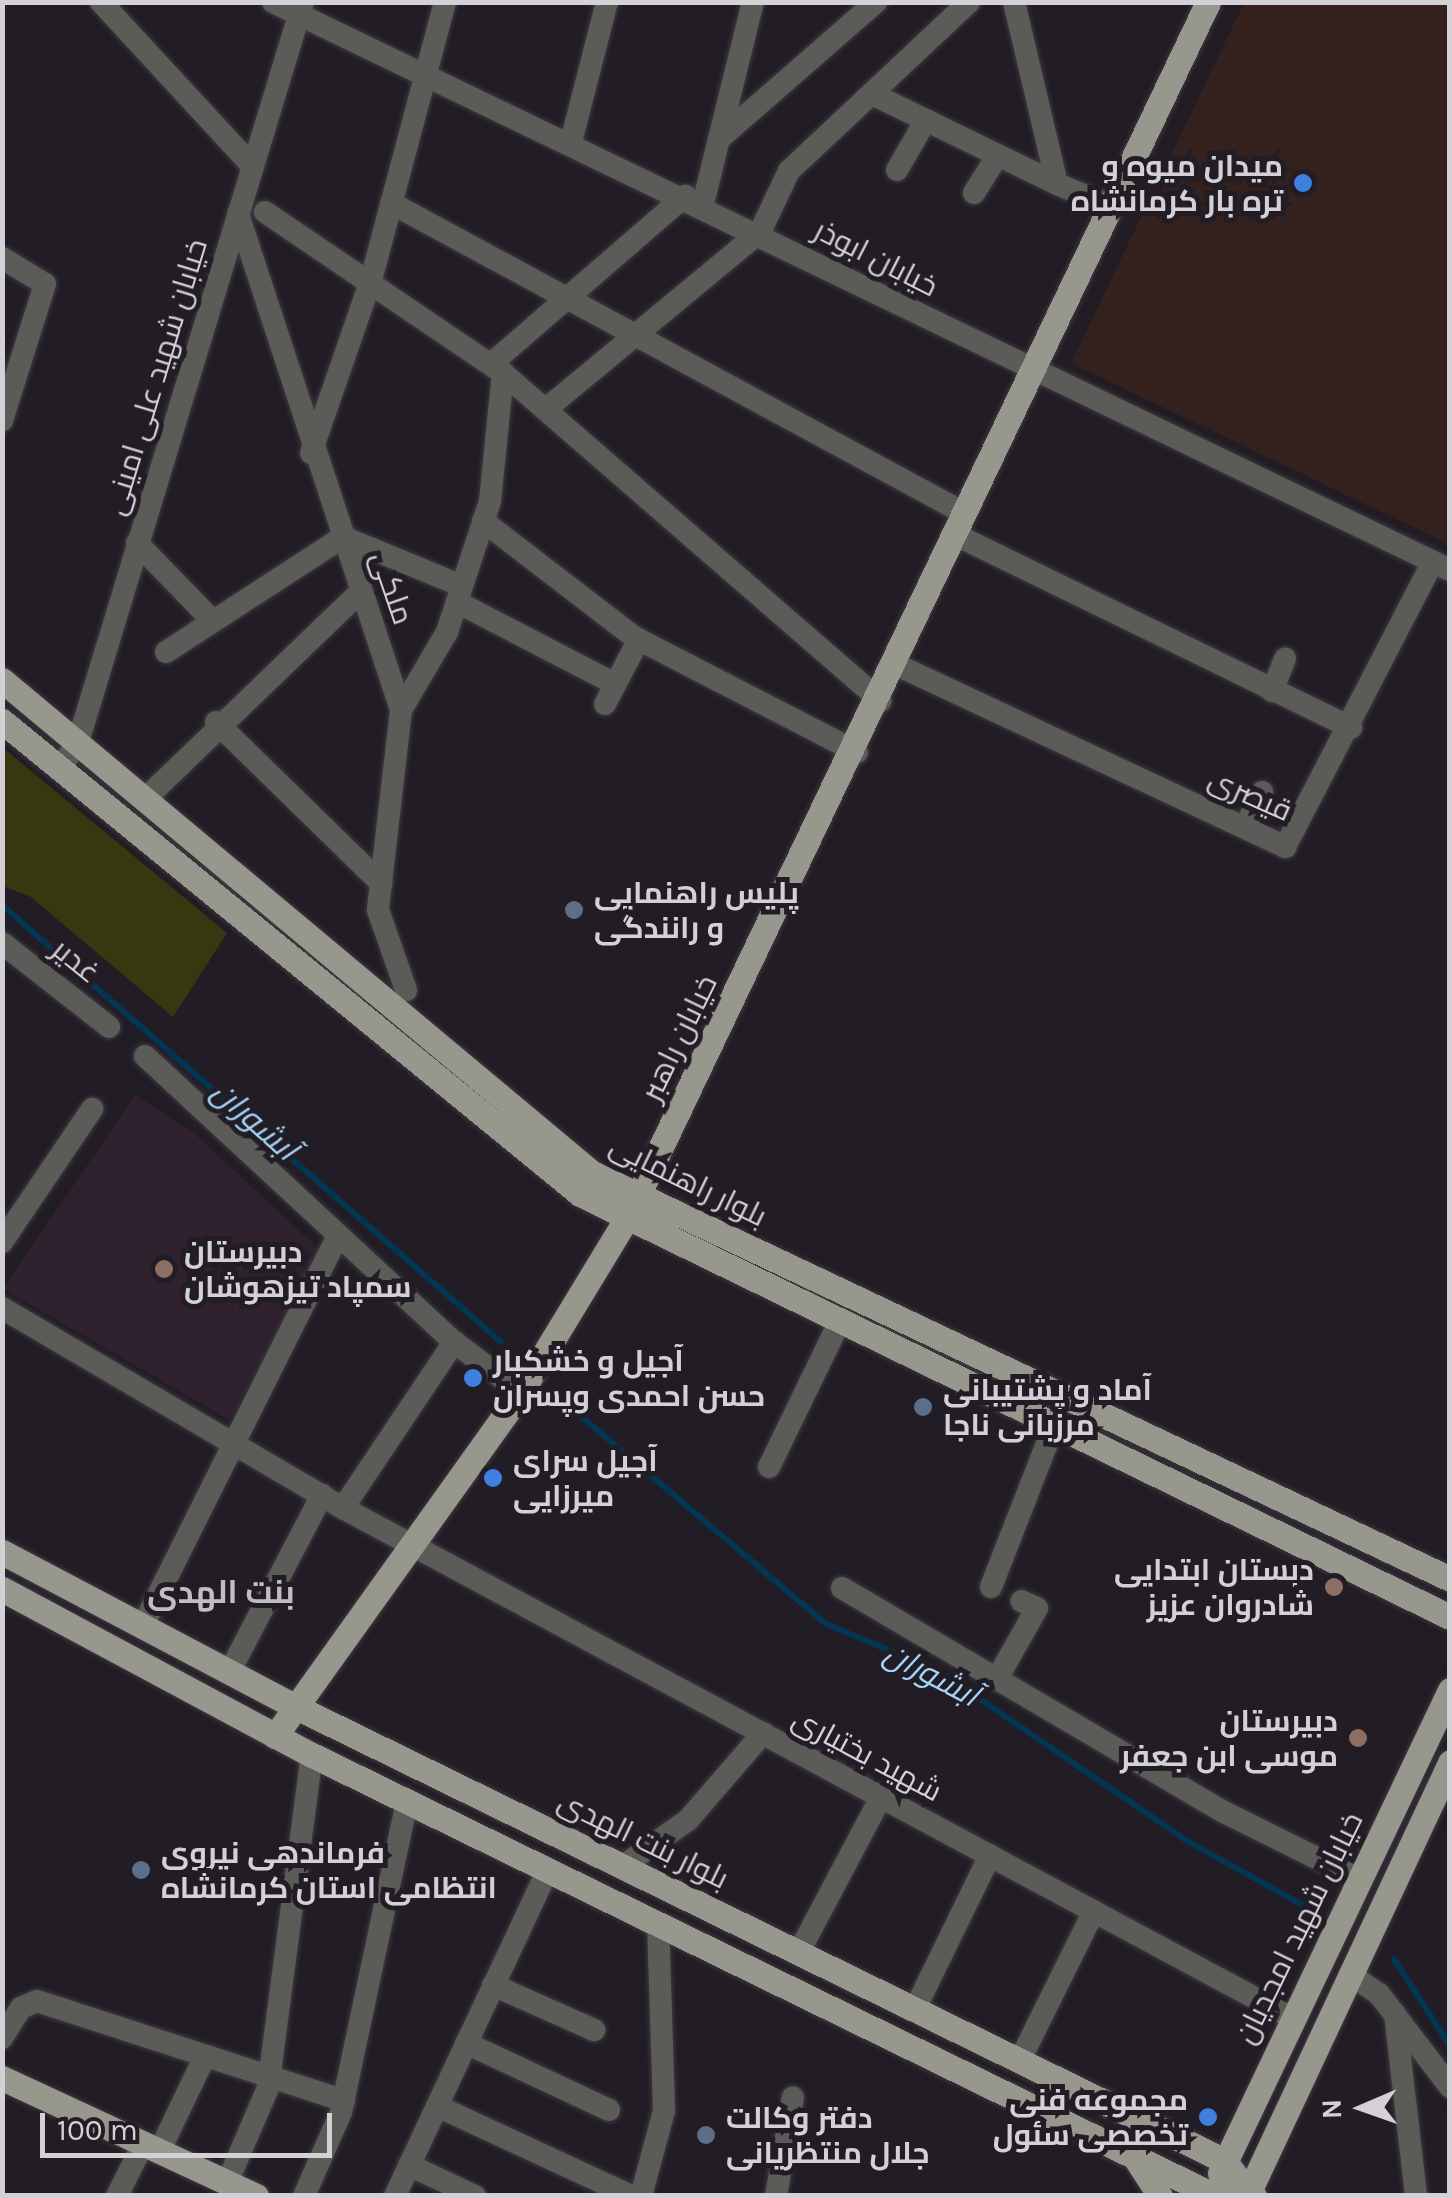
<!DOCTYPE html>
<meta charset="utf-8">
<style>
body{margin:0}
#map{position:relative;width:1452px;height:2198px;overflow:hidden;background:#221d25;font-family:Karla,Cairo,sans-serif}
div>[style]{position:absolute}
.commercial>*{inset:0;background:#34211e}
.education>*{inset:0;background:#2f212d}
.green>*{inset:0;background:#36390f}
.stream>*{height:6px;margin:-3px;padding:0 3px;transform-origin:3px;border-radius:3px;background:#033652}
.roads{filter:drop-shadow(0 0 2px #3e3a41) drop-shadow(0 0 2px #3e3a41)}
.minor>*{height:22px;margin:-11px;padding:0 11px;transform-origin:11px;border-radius:11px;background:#5b5b57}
.major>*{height:25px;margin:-12.5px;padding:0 12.5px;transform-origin:12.5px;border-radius:12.5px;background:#98978e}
.dots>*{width:28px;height:28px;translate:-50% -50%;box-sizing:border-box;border:5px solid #221d25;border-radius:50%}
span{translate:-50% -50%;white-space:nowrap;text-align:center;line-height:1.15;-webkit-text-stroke:10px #221d25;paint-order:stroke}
.poi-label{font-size:30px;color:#d4d1d6;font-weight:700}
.right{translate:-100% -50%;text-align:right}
.left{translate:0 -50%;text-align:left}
.street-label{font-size:30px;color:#d4d1d6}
.water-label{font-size:32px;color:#a3d4f7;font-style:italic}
.neighbourhood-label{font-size:32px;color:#c2bcc6;font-weight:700}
.frame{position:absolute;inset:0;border:5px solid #d4d1d6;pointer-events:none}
.north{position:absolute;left:1312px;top:2058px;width:100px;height:100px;-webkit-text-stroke:8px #221d25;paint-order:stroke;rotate:268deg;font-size:28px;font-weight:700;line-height:40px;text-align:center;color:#d4d1d6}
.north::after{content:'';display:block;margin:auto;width:35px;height:45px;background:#d4d1d6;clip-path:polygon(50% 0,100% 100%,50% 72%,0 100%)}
.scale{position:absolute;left:40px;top:2113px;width:292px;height:45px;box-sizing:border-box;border:5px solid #d4d1d6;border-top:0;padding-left:12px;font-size:30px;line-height:35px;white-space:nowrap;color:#d4d1d6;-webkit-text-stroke:8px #221d25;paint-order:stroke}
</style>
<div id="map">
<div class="commercial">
<div style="clip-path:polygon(1244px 3px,1449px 3px,1449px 544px,1071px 363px)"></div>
</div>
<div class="education">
<div style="clip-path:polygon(135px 1095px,196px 1135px,324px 1254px,229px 1420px,3px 1289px)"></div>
</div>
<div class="green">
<div style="clip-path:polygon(2px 747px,227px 933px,173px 1017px,31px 897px,3px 886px)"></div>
</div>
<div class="stream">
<div style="left:2px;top:905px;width:663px;rotate:41.21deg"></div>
<div style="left:576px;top:1412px;width:328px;rotate:40.3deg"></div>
<div style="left:826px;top:1624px;width:122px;rotate:22.6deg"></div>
<div style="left:939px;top:1671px;width:303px;rotate:34.4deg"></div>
<div style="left:1189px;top:1842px;width:138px;rotate:29deg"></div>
<div style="left:1394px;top:1959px;width:103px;rotate:57.2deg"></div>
</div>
<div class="roads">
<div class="minor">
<div style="left:101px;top:2px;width:224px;rotate:47.3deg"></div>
<div style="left:273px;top:2px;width:1307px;rotate:25.76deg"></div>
<div style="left:1014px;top:2px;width:187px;rotate:76.7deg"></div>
<div style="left:1057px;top:184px;width:57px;rotate:22.5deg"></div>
<div style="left:872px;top:94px;width:206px;rotate:25.9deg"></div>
<div style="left:719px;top:139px;width:141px;rotate:-76.1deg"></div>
<div style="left:571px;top:142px;width:145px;rotate:-75.6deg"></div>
<div style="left:897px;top:170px;width:58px;rotate:-59.9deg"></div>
<div style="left:974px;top:193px;width:45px;rotate:-57.7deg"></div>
<div style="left:391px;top:203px;width:651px;rotate:28.41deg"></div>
<div style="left:703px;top:204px;width:67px;rotate:-76.2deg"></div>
<div style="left:719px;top:139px;width:208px;rotate:-41.1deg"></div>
<div style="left:265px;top:212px;width:287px;rotate:34.1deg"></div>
<div style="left:503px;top:373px;width:500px;rotate:40.95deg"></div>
<div style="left:238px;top:214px;width:522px;rotate:71.81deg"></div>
<div style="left:401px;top:710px;width:201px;rotate:96.6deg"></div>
<div style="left:378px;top:910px;width:85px;rotate:70.7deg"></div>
<div style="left:2px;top:258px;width:50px;rotate:31.2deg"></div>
<div style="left:45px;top:284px;width:143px;rotate:107.5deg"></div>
<div style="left:491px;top:364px;width:257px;rotate:-40.9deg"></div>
<div style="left:546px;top:409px;width:278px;rotate:-39.6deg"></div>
<div style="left:760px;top:232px;width:68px;rotate:-64.6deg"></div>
<div style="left:789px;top:171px;width:247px;rotate:-43.2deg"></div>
<div style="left:311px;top:453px;width:183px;rotate:-70.9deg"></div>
<div style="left:371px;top:280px;width:288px;rotate:-75.1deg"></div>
<div style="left:483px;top:521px;width:190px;rotate:37.5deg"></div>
<div style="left:634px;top:637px;width:251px;rotate:27.3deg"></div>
<div style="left:954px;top:534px;width:442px;rotate:26deg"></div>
<div style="left:137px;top:543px;width:106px;rotate:45.8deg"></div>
<div style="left:457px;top:602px;width:178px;rotate:27.4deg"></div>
<div style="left:166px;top:652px;width:211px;rotate:-33deg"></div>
<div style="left:343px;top:537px;width:129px;rotate:22.4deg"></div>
<div style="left:897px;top:665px;width:429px;rotate:25.1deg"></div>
<div style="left:1285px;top:847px;width:321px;rotate:-62.6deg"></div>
<div style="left:1272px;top:691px;width:35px;rotate:-68deg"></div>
<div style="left:605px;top:704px;width:73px;rotate:-62.4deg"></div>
<div style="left:401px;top:710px;width:91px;rotate:-59.5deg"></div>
<div style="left:447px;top:632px;width:138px;rotate:-71.8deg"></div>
<div style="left:490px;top:501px;width:129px;rotate:-84.2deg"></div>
<div style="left:216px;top:722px;width:231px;rotate:44.3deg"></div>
<div style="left:61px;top:767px;width:30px;rotate:-56deg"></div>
<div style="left:78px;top:742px;width:773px;rotate:-73.09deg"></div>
<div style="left:146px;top:798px;width:298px;rotate:-43.9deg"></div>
<div style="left:1245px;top:827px;width:39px;rotate:-64deg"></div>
<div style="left:2px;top:943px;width:136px;rotate:38.1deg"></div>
<div style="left:145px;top:1056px;width:421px;rotate:42.8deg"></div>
<div style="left:454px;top:1342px;width:84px;rotate:36.7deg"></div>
<div style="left:2px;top:1242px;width:161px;rotate:-55.9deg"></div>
<div style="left:2px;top:1308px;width:395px;rotate:30.4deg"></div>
<div style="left:343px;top:1508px;width:1077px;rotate:28.25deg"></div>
<div style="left:769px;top:1467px;width:162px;rotate:-64.1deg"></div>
<div style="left:343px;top:1508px;width:200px;rotate:-56.2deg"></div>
<div style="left:991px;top:1587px;width:174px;rotate:-68.7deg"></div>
<div style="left:842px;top:1588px;width:443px;rotate:30.4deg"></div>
<div style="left:1224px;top:1812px;width:151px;rotate:26.4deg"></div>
<div style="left:142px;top:1627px;width:436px;rotate:-63.4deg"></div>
<div style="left:230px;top:1671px;width:199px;rotate:-62.4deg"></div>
<div style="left:998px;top:1677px;width:79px;rotate:-60.5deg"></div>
<div style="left:1037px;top:1608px;width:17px;rotate:-156deg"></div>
<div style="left:623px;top:1866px;width:80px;rotate:-35.3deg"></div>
<div style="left:688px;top:1820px;width:115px;rotate:-49.2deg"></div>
<div style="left:799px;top:1952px;width:175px;rotate:-62.1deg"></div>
<div style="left:1350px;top:1974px;width:35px;rotate:35deg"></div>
<div style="left:1379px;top:1994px;width:117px;rotate:52.6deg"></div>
<div style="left:493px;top:1985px;width:111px;rotate:24deg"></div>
<div style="left:915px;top:2009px;width:171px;rotate:-64deg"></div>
<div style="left:1395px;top:2014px;width:183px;rotate:83.4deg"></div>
<div style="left:2px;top:2038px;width:36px;rotate:-58deg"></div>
<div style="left:21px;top:2008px;width:17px;rotate:-24deg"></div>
<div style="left:37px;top:2001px;width:323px;rotate:18deg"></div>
<div style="left:466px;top:2043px;width:158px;rotate:25.1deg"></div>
<div style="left:1020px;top:2060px;width:166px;rotate:-63.6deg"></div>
<div style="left:437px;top:2106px;width:214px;rotate:24.9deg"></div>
<div style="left:159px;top:2152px;width:104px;rotate:-64.4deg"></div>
<div style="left:409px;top:2165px;width:73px;rotate:25.2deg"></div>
<div style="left:227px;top:2183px;width:103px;rotate:-66.7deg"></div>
<div style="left:268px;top:2088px;width:336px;rotate:-82.5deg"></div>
<div style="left:117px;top:2196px;width:56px;rotate:-63.4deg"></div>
<div style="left:304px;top:2196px;width:92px;rotate:-66.2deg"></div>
<div style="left:341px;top:2112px;width:317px;rotate:-78deg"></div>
<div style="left:395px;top:2196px;width:359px;rotate:-64.9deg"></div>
<div style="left:641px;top:2196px;width:88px;rotate:-74.9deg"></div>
<div style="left:664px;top:2111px;width:188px;rotate:-91.8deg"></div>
<div style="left:776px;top:2196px;width:100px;rotate:-80.3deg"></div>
</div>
<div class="major">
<div style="left:2px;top:680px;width:769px;rotate:39.88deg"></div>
<div style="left:592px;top:1173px;width:949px;rotate:25.32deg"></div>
<div style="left:2px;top:721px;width:747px;rotate:39.29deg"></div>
<div style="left:580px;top:1194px;width:967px;rotate:25.93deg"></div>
<div style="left:2px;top:1552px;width:326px;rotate:27.8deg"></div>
<div style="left:290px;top:1704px;width:1041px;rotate:26.05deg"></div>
<div style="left:1225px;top:2161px;width:39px;rotate:54deg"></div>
<div style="left:2px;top:1589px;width:352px;rotate:28.2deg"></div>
<div style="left:312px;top:1755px;width:1000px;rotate:26.03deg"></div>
<div style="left:1211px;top:2194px;width:43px;rotate:2.7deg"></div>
<div style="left:275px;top:1736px;width:423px;rotate:-54.4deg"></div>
<div style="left:521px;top:1392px;width:204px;rotate:-58.7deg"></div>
<div style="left:627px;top:1218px;width:1348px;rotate:-64.46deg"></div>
<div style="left:2px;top:2078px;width:280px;rotate:24.9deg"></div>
<div style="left:1134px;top:2156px;width:48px;rotate:57deg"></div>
<div style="left:1220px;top:2173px;width:535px;rotate:-64.54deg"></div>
<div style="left:1247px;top:2196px;width:479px;rotate:-64.9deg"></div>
</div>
</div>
<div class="dots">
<div style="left:1303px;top:183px;background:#3f7fe0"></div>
<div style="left:574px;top:910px;background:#5c6f8a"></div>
<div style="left:164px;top:1269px;background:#8d6e63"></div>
<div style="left:473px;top:1378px;background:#3f7fe0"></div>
<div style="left:923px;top:1407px;background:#5c6f8a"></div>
<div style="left:493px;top:1478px;background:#3f7fe0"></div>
<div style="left:1334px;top:1587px;background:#8d6e63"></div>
<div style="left:1358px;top:1738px;background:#8d6e63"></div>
<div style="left:141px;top:1870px;background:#5c6f8a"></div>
<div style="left:1208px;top:2117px;background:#3f7fe0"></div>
<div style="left:706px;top:2135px;background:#5c6f8a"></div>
</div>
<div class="poi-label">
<span class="right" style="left:1283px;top:183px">میدان میوه و<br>تره بار کرمانشاه</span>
<span class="left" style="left:594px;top:910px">پلیس راهنمایی<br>و رانندگی</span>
<span class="left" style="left:184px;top:1269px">دبیرستان<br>سمپاد تیزهوشان</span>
<span class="left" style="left:493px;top:1378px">آجیل و خشکبار<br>حسن احمدی وپسران</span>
<span class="left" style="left:943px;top:1407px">آماد و پشتیبانی<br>مرزبانی ناجا</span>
<span class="left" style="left:513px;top:1478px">آجیل سرای<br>میرزایی</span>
<span class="right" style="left:1314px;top:1587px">دبستان ابتدایی<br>شادروان عزیز</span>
<span class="right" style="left:1338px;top:1738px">دبیرستان<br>موسی ابن جعفر</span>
<span class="left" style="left:161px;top:1870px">فرماندهی نیروی<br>انتظامی استان کرمانشاه</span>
<span class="right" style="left:1188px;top:2117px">مجموعه فنی<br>تخصصی سئول</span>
<span class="left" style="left:726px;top:2135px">دفتر وکالت<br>جلال منتظریانی</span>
</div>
<div class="street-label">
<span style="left:876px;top:258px;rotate:27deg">خیابان ابوذر</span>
<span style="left:156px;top:377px;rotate:-73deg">خیابان شهید علی امینی</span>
<span style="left:392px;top:588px;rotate:71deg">ملکی</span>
<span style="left:1250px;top:795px;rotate:24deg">قیصری</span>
<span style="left:76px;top:961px;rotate:39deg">غدیر</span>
<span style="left:679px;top:1038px;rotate:-64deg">خیابان راهبر</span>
<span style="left:688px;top:1181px;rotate:26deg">بلوار راهنمایی</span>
<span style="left:867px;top:1755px;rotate:28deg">شهید بختیاری</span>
<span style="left:643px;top:1840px;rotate:26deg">بلوار بنت الهدی</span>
<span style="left:1299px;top:1928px;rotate:-64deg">خیابان شهید امجدیان</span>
</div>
<div class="water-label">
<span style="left:254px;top:1121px;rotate:42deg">آبشوران</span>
<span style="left:931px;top:1675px;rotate:28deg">آبشوران</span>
</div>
<div class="neighbourhood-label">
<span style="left:221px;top:1593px">بنت الهدی</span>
</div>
<div class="frame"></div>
<div class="north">N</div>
<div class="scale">100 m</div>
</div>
